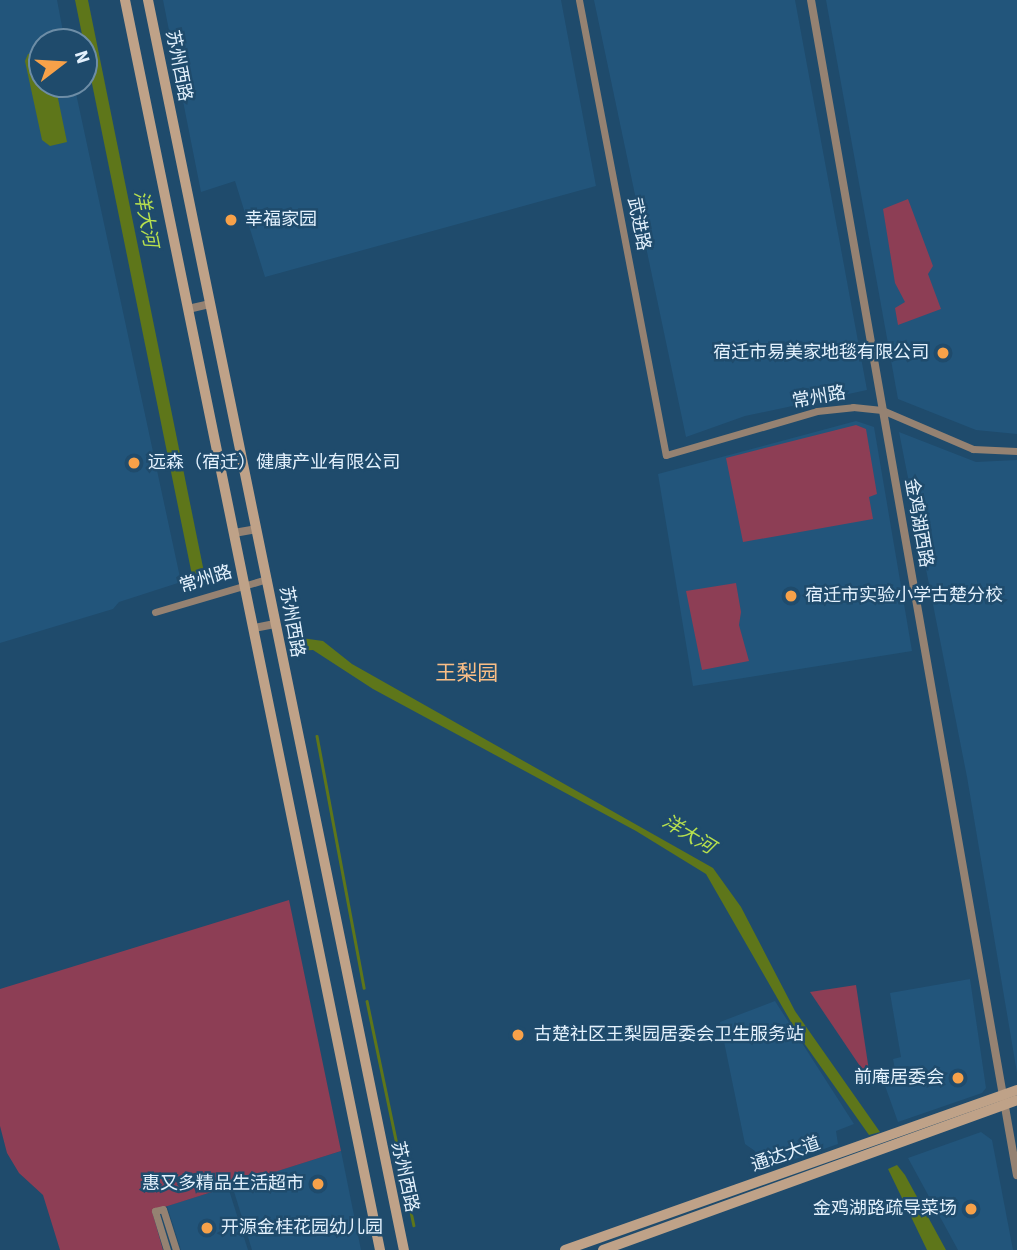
<!DOCTYPE html>
<meta charset="utf-8">
<style>
body{margin:0}
#map{position:relative;width:1017px;height:1250px;overflow:hidden;background:#1f4b6c;font-family:"Source Sans 3","Noto Sans SC",sans-serif}
div>[style]{position:absolute}
.built>*{inset:0;background:#22557b}
.green>*{inset:0;background:#8d3e55}
.water>*{inset:0;background:#5e761a}
.stream>*{height:2.5px;margin:-1.25px;padding:0 1.25px;transform-origin:1.25px;border-radius:1.25px;background:#5e761a}
.minor>*{height:7px;margin:-3.5px;padding:0 3.5px;transform-origin:3.5px;border-radius:3.5px;background:#958272}
.tertiary>*{height:8px;margin:-4px;padding:0 4px;transform-origin:4px;border-radius:4px;background:#958272}
.secondary>*{height:10px;margin:-5px;padding:0 5px;transform-origin:5px;border-radius:5px;background:#bfa288}
.dots>*{width:19px;height:19px;translate:-50% -50%;box-sizing:border-box;border:4px solid #1f4b6c;border-radius:50%}
span{translate:-50% -50%;white-space:nowrap;text-align:center;line-height:1.15;-webkit-text-stroke:5px #1f4b6c;paint-order:stroke}
.street-label{font-size:18px;color:#e3f1fd}
.poi-label{font-size:18px;color:#e3f1fd}
.left{translate:0 -50%;text-align:left}
.right{translate:-100% -50%;text-align:right}
.water-label{font-size:19px;color:#b8e14e;font-style:italic}
.quarter-label{font-size:21px;color:#fabe86}
.north{position:absolute;left:28px;top:28px;width:70px;height:70px;box-sizing:border-box;background:#1f4b6c;border:2px solid #6d8da6;border-radius:50%;rotate:73deg;font-size:19px;font-weight:700;line-height:28px;text-align:center;color:#e3f1fd}
.north::after{content:'';display:block;margin:auto;width:24px;height:32px;background:#f7a149;clip-path:polygon(50% 0,100% 100%,50% 72%,0 100%)}
</style>
<div id="map">
<div class="built">
<div style="clip-path:polygon(0 0,57px 0,65px 42px,42px 42px,42px 84px,74px 84px,181px 582px,119px 602px,113px 609px,0 643px)"></div>
<div style="clip-path:polygon(163px 0,561px 0,596px 186px,265px 277px,235px 181px,201px 192px)"></div>
<div style="clip-path:polygon(594px 0,795px 0,867px 390px,745px 416px,686px 437px)"></div>
<div style="clip-path:polygon(826px 0,1017px 0,1017px 434px,976px 430px,898px 399px)"></div>
<div style="clip-path:polygon(856px 421px,874px 427px,912px 651px,693px 686px,658px 474px)"></div>
<div style="clip-path:polygon(899px 432px,976px 462px,1017px 460px,1017px 1073px,967px 777px)"></div>
<div style="clip-path:polygon(970px 979px,986px 1088px,982px 1093px,898px 1122px,884px 1083px,897px 1080px,893px 1059px,901px 1057px,890px 993px)"></div>
<div style="clip-path:polygon(775px 1001px,854px 1124px,836px 1131px,838px 1144px,761px 1171px,755px 1151px,745px 1144px,720px 1022px)"></div>
<div style="clip-path:polygon(981px 1132px,992px 1140px,1013px 1250px,958px 1250px,908px 1158px)"></div>
<div style="clip-path:polygon(341px 1151px,361px 1250px,252px 1250px,232px 1185px)"></div>
<div style="clip-path:polygon(228px 1187px,248px 1250px,181px 1250px,167px 1206px)"></div>
</div>
<div class="green">
<div style="clip-path:polygon(908px 199px,933px 266px,928px 274px,941px 309px,898px 325px,895px 308px,905px 302px,895px 283px,883px 209px)"></div>
<div style="clip-path:polygon(856px 425px,866px 429px,877px 494px,869px 497px,873px 519px,743px 542px,726px 458px)"></div>
<div style="clip-path:polygon(736px 583px,741px 612px,739px 625px,749px 661px,702px 670px,686px 591px)"></div>
<div style="clip-path:polygon(289px 900px,341px 1151px,152px 1211px,163px 1250px,60px 1250px,43px 1195px,19px 1173px,7px 1153px,0 1126px,0 989px)"></div>
<div style="clip-path:polygon(856px 985px,868px 1064px,870px 1081px,810px 992px)"></div>
</div>
<div class="water">
<div style="clip-path:polygon(75px 0,88px 0,205px 577px,199px 579px,193px 580px)"></div>
<div style="clip-path:polygon(42px 51px,42px 84px,55px 84px,67px 142px,50px 146px,42px 140px,25px 61px,28px 54px)"></div>
<div style="clip-path:polygon(294px 637px,323px 641px,352px 664px,713px 868px,741px 907px,795px 1011px,880px 1132px,869px 1135px,799px 1036px,706px 874px,636px 831px,373px 689px,313px 650px,296px 651px)"></div>
<div style="clip-path:polygon(897px 1165px,905px 1175px,946px 1250px,927px 1250px,888px 1169px)"></div>
</div>
<div class="stream">
<div style="left:317px;top:736px;width:256px;rotate:79.4deg"></div>
<div style="left:367px;top:1001px;width:229px;rotate:78.2deg"></div>
</div>
<div class="minor">
<div style="left:579px;top:0;width:463px;rotate:79.2deg"></div>
<div style="left:666px;top:455px;width:157px;rotate:-16.2deg"></div>
<div style="left:817px;top:411px;width:36px;rotate:-6deg"></div>
<div style="left:853px;top:407px;width:29px;rotate:6deg"></div>
<div style="left:882px;top:410px;width:99px;rotate:23.2deg"></div>
<div style="left:973px;top:449px;width:44px;rotate:2.6deg"></div>
<div style="left:155px;top:612px;width:117px;rotate:-16.4deg"></div>
<div style="left:167px;top:1250px;width:41px;rotate:-107.1deg"></div>
<div style="left:155px;top:1211px;width:8px;rotate:-14deg"></div>
<div style="left:163px;top:1209px;width:43px;rotate:72.4deg"></div>
</div>
<div class="tertiary">
<div style="left:811px;top:0;width:1193px;rotate:80.06deg"></div>
<div style="left:188px;top:309px;width:23px;rotate:-13deg"></div>
<div style="left:234px;top:533px;width:22px;rotate:-10deg"></div>
<div style="left:254px;top:628px;width:21px;rotate:-11deg"></div>
</div>
<div class="secondary">
<div style="left:125px;top:0;width:1276px;rotate:78.47deg"></div>
<div style="left:148px;top:0;width:1276px;rotate:78.43deg"></div>
<div style="left:565px;top:1250px;width:479px;rotate:-19.5deg"></div>
<div style="left:603px;top:1250px;width:440px;rotate:-19.9deg"></div>
</div>
<div class="dots">
<div style="left:231px;top:220px;background:#f7a149"></div>
<div style="left:943px;top:353px;background:#f7a149"></div>
<div style="left:134px;top:463px;background:#f7a149"></div>
<div style="left:791px;top:596px;background:#f7a149"></div>
<div style="left:518px;top:1035px;background:#f7a149"></div>
<div style="left:958px;top:1078px;background:#f7a149"></div>
<div style="left:318px;top:1184px;background:#f7a149"></div>
<div style="left:971px;top:1209px;background:#f7a149"></div>
<div style="left:207px;top:1228px;background:#f7a149"></div>
</div>
<div class="street-label">
<span style="left:178px;top:66px;rotate:79deg">苏州西路</span>
<span style="left:638px;top:224px;rotate:79deg">武进路</span>
<span style="left:819px;top:398px;rotate:-10deg">常州路</span>
<span style="left:918px;top:523px;rotate:80deg">金鸡湖西路</span>
<span style="left:206px;top:580px;rotate:-17deg">常州路</span>
<span style="left:291px;top:622px;rotate:80deg">苏州西路</span>
<span style="left:786px;top:1155px;rotate:-19deg">通达大道</span>
<span style="left:404px;top:1177px;rotate:78deg">苏州西路</span>
</div>
<div class="poi-label">
<span class="left" style="left:245px;top:220px">幸福家园</span>
<span class="right" style="left:929px;top:353px">宿迁市易美家地毯有限公司</span>
<span class="left" style="left:148px;top:463px">远森（宿迁）健康产业有限公司</span>
<span class="left" style="left:805px;top:596px">宿迁市实验小学古楚分校</span>
<span class="left" style="left:534px;top:1035px">古楚社区王梨园居委会卫生服务站</span>
<span class="right" style="left:944px;top:1078px">前庵居委会</span>
<span class="right" style="left:304px;top:1184px">惠又多精品生活超市</span>
<span class="right" style="left:957px;top:1209px">金鸡湖路疏导菜场</span>
<span class="left" style="left:221px;top:1228px">开源金桂花园幼儿园</span>
</div>
<div class="water-label">
<span style="left:145px;top:219px;rotate:79deg">洋大河</span>
<span style="left:688px;top:835px;rotate:31deg">洋大河</span>
</div>
<div class="quarter-label">
<span style="left:467px;top:673px">王梨园</span>
</div>
<div class="north">N</div>
</div>
